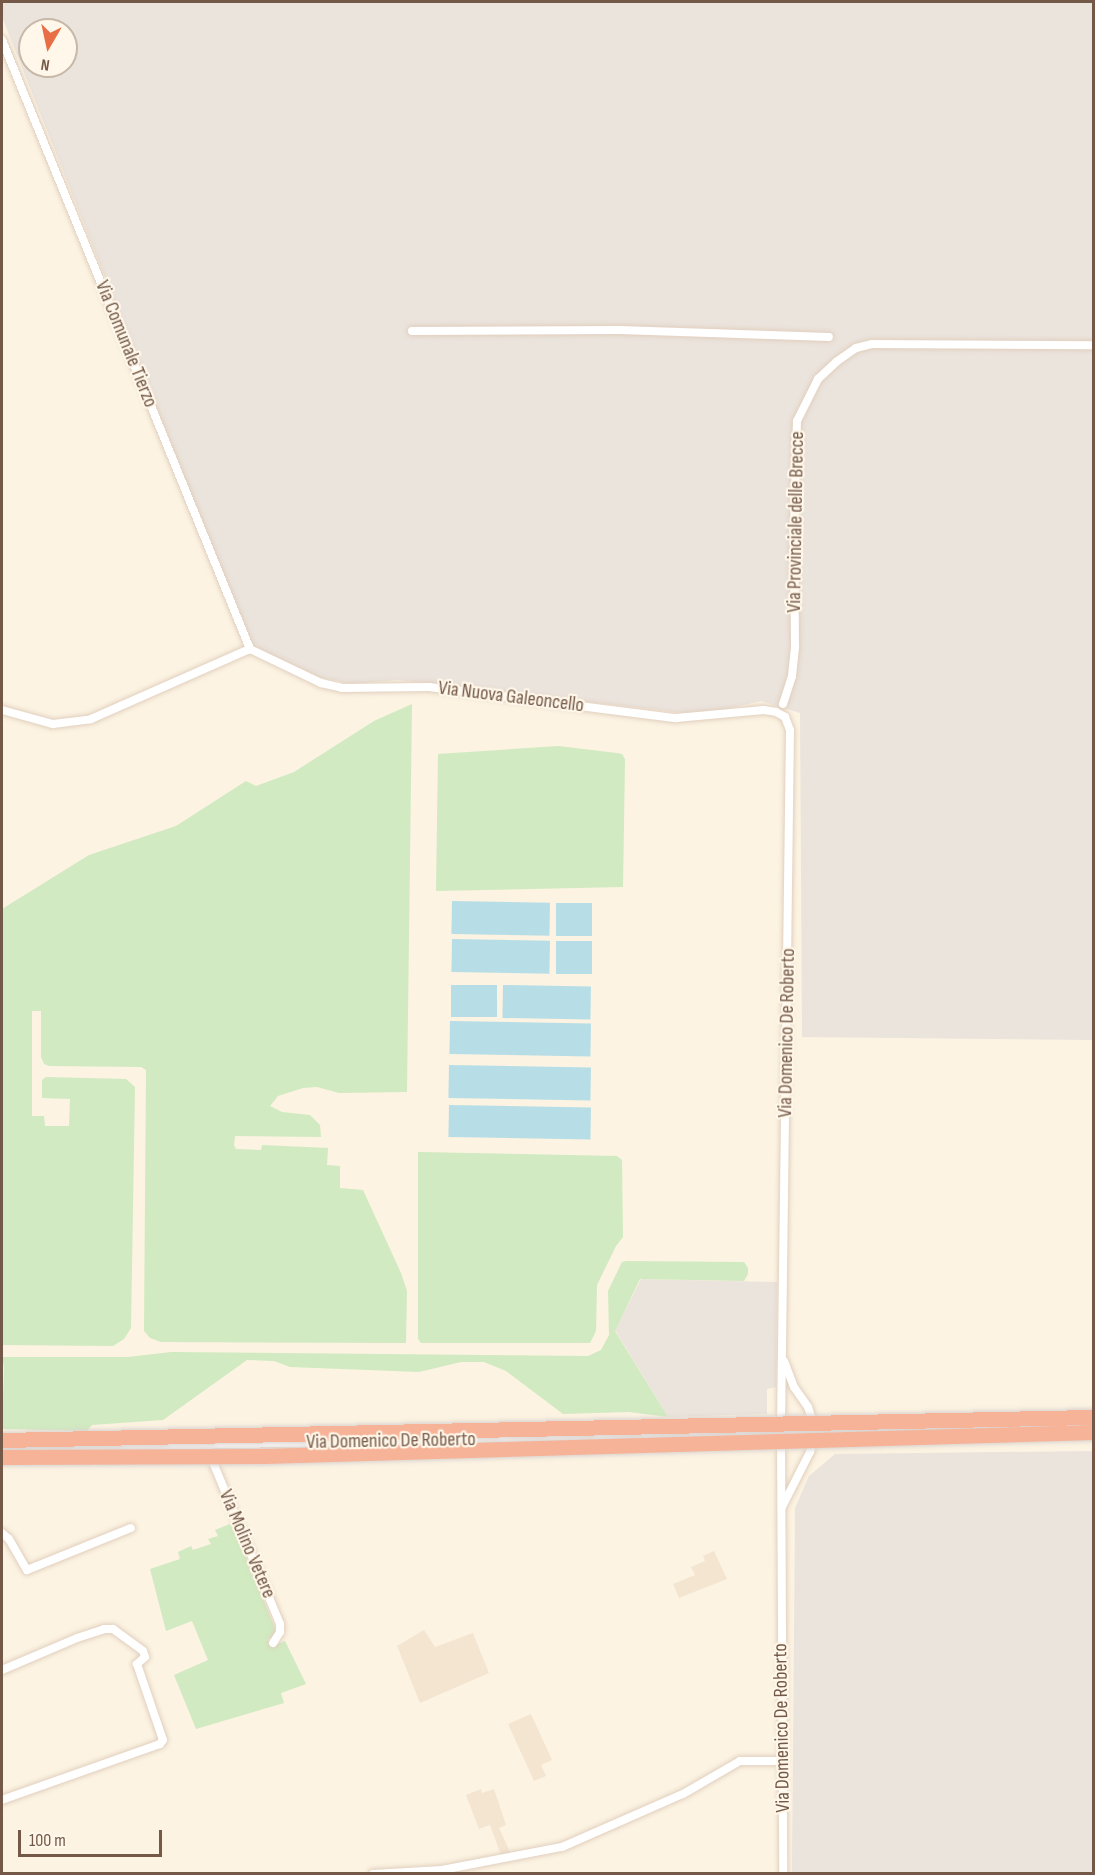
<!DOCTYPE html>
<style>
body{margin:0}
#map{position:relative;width:1095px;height:1875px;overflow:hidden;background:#fcf3e2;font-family:"Sofia Sans Condensed",sans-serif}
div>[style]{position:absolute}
.residential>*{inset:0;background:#f4e5d1}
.industrial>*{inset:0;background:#ebe4dd}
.green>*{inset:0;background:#d1eac1}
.water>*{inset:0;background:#b7dee6;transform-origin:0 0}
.roads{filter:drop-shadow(0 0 2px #e1cfbe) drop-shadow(0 0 2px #e1cfbe)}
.street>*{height:8px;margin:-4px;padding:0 4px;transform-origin:4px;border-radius:4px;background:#fff}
.bridges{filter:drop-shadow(0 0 2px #dbd4d0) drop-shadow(0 0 2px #dbd4d0)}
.highway-bridge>*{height:15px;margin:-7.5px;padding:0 7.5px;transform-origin:7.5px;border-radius:7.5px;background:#f7b398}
span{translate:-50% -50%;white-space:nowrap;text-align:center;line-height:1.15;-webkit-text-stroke:4.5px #fff7e9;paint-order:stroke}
.street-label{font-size:20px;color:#745949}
.frame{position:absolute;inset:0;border:3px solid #745949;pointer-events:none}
.north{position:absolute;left:18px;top:18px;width:60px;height:60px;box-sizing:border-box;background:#fff7e9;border:2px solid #c7b8a9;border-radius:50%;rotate:189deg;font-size:16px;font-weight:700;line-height:24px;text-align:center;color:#745949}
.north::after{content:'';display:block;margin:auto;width:21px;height:27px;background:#e86e46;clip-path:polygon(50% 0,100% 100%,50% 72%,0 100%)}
.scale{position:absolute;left:18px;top:1830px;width:144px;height:27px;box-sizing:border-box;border:3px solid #745949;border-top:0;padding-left:8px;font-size:18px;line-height:21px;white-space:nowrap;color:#745949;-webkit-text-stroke:4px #fff7e9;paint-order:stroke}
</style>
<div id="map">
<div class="residential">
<div style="clip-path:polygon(714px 1551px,727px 1579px,679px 1598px,673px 1584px,695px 1575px,691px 1567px,705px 1561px,703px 1556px)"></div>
<div style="clip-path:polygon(424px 1630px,435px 1647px,473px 1633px,489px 1673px,420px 1703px,397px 1646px)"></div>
<div style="clip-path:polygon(531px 1714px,552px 1760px,541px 1765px,546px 1776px,534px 1781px,508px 1724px)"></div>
<div style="clip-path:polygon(481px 1789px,482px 1793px,494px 1789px,506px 1825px,499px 1828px,511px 1854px,501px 1855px,490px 1825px,479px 1829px,466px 1795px)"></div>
</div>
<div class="industrial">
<div style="clip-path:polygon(evenodd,2px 2px,1093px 2px,1093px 1040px,802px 1037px,800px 713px,761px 701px,718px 711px,684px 713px,397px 680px,353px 684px,319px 677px,251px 645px,2px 17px,2px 2px,30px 30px,66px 30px,66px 66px,30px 66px,30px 30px)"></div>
<div style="clip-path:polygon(641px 1279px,777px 1282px,776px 1387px,767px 1389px,767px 1414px,668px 1417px,615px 1330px)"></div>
<div style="clip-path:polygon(1093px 1451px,1093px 1873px,792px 1873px,795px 1508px,809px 1476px,835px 1454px)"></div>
</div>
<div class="green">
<div style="clip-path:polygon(412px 704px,407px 1092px,339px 1093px,317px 1087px,303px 1088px,278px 1096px,270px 1106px,282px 1112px,310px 1115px,320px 1125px,321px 1137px,235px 1136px,234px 1145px,236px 1149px,261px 1150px,262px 1145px,328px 1148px,327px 1165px,340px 1166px,340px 1188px,363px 1190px,401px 1273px,407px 1291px,406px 1343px,161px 1342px,150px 1338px,144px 1331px,146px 1070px,141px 1067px,49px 1066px,44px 1064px,41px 1057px,41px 1011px,32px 1011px,32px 1116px,44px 1116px,45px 1126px,69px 1126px,70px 1099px,42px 1098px,42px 1080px,46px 1077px,126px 1079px,135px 1087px,131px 1328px,124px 1339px,113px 1346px,2px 1345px,2px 909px,89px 855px,176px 826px,246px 781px,256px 786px,294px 772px,374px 721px)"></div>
<div style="clip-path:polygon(558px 746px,617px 753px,622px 754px,625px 759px,623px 887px,436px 891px,438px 754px)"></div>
<div style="clip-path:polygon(418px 1152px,617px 1156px,622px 1160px,623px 1237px,616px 1246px,597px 1285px,596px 1331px,590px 1343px,421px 1343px,418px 1339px)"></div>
<div style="clip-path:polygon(626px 1261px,744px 1262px,748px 1268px,748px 1274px,744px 1281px,640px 1279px,615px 1331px,668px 1417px,629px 1412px,563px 1414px,506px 1371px,484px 1362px,461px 1362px,419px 1372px,290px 1367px,274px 1361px,247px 1360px,163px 1420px,92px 1425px,87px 1431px,2px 1429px,4px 1368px,2px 1357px,128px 1357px,171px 1352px,588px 1356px,601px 1350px,609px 1335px,608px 1291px,622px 1262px)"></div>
<div style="clip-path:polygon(232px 1523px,275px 1628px,276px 1635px,268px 1639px,271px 1647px,285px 1641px,306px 1684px,281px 1693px,284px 1703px,196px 1729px,174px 1675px,208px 1660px,192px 1621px,166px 1631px,150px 1569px,180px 1559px,178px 1552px,191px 1546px,193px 1550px,211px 1544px,208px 1539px,218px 1536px,215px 1530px)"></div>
</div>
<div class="water">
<div style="left:452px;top:901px;width:98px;height:33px;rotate:1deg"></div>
<div style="left:556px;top:903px;width:36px;height:33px"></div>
<div style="left:452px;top:939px;width:98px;height:33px;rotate:1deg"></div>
<div style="left:556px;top:941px;width:36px;height:33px"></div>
<div style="left:451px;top:985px;width:46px;height:32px"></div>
<div style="left:503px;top:985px;width:88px;height:33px;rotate:1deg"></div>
<div style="left:450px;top:1021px;width:141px;height:33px;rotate:1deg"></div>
<div style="left:449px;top:1065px;width:142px;height:33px;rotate:1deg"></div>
<div style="left:449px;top:1105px;width:142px;height:32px;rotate:1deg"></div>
</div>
<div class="roads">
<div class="street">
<div style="left:2px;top:40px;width:658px;rotate:67.84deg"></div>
<div style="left:412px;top:331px;width:208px;rotate:-0.3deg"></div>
<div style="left:620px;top:330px;width:209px;rotate:1.9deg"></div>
<div style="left:250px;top:649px;width:79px;rotate:25.6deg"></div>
<div style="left:321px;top:683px;width:22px;rotate:13deg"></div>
<div style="left:342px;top:688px;width:87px;rotate:-0.7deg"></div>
<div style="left:429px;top:687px;width:249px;rotate:7.2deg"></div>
<div style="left:676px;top:718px;width:88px;rotate:-5.2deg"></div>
<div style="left:764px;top:710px;width:12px;rotate:9deg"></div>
<div style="left:776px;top:712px;width:10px;rotate:29deg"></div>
<div style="left:785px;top:717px;width:14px;rotate:69deg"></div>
<div style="left:790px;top:730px;width:695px;rotate:90.74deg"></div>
<div style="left:783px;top:704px;width:29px;rotate:-72deg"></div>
<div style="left:792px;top:676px;width:30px;rotate:-84deg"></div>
<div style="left:795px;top:646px;width:112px;rotate:-90.5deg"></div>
<div style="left:794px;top:534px;width:113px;rotate:-88.5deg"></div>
<div style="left:797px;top:421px;width:47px;rotate:-63.4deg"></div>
<div style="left:818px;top:379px;width:25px;rotate:-43deg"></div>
<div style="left:836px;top:362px;width:24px;rotate:-35deg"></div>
<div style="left:856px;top:348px;width:16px;rotate:-14deg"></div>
<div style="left:872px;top:344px;width:222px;rotate:0.3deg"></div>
<div style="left:2px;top:710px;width:53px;rotate:15.4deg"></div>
<div style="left:53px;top:724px;width:38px;rotate:-7deg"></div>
<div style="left:91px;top:719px;width:174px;rotate:-23.8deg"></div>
<div style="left:784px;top:1361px;width:28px;rotate:69deg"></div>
<div style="left:794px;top:1387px;width:24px;rotate:55deg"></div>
<div style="left:808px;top:1407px;width:19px;rotate:72deg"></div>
<div style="left:781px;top:1438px;width:436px;rotate:89.7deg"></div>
<div style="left:2px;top:1449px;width:938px;rotate:-1.22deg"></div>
<div style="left:210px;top:1455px;width:183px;rotate:67.5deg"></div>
<div style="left:280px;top:1624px;width:8px;rotate:90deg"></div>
<div style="left:280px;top:1632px;width:13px;rotate:122deg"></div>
<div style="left:782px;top:1507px;width:62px;rotate:-63deg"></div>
<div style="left:810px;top:1452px;width:16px;rotate:-75deg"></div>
<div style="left:2px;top:1533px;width:9px;rotate:41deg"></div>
<div style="left:9px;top:1539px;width:36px;rotate:60deg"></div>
<div style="left:27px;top:1570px;width:112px;rotate:-22deg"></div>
<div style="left:2px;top:1670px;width:82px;rotate:-23.1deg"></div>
<div style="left:77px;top:1638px;width:28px;rotate:-18deg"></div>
<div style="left:104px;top:1629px;width:9px"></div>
<div style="left:113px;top:1629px;width:37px;rotate:36deg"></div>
<div style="left:143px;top:1651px;width:6px;rotate:72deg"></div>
<div style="left:145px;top:1657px;width:11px;rotate:139deg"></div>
<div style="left:137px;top:1664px;width:80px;rotate:71.1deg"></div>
<div style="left:163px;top:1740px;width:5px;rotate:127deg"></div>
<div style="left:160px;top:1744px;width:168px;rotate:160.5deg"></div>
<div style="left:373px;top:1874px;width:69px;rotate:-3.3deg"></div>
<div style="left:442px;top:1870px;width:122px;rotate:-10.9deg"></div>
<div style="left:562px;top:1847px;width:132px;rotate:-23.7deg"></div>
<div style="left:683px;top:1794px;width:66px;rotate:-30.1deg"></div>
<div style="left:740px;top:1761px;width:42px"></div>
</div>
</div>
<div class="bridges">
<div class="highway-bridge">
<div style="left:2px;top:1440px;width:1092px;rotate:-1.21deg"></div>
<div style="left:2px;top:1457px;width:262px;rotate:-0.2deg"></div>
<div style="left:264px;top:1456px;width:830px;rotate:-1.66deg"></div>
</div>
</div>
<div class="street-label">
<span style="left:126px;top:344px;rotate:68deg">Via Comunale Tierzo</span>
<span style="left:796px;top:522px;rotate:-89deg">Via Provinciale delle Brecce</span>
<span style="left:511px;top:697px;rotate:7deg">Via Nuova Galeoncello</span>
<span style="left:787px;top:1033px;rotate:-89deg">Via Domenico De Roberto</span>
<span style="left:391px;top:1441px;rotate:-1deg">Via Domenico De Roberto</span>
<span style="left:247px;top:1544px;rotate:67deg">Via Molino Vetere</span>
<span style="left:782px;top:1728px;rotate:-91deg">Via Domenico De Roberto</span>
</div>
<div class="frame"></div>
<div class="north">N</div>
<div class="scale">100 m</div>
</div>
